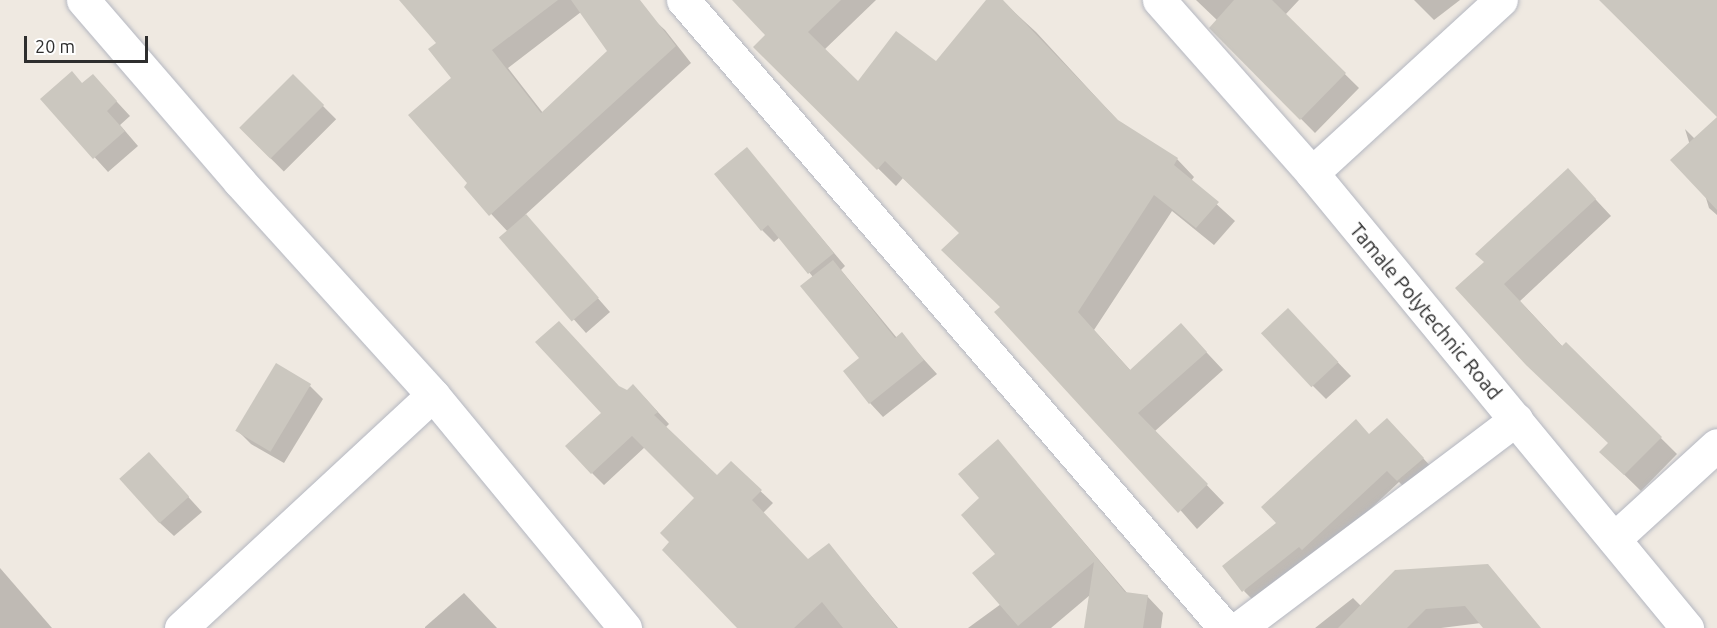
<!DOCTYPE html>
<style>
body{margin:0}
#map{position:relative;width:1717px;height:628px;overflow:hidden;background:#efe9e1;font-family:Ubuntu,sans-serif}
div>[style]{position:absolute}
.shadow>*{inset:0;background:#0003;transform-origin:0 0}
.building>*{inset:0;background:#cbc7bf;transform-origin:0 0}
.roads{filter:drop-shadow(0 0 2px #b4b7c1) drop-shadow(0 0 2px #b4b7c1)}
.minor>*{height:33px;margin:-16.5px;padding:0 16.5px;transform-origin:16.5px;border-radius:16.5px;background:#fff}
span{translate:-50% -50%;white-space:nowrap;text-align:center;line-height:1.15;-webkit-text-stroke:6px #fff;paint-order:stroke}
.street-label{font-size:20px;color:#2e2e2e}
.scale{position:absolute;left:24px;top:36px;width:124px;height:27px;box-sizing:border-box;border:3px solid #2e2e2e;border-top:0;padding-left:8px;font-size:18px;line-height:21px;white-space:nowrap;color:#2e2e2e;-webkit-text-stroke:4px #fff;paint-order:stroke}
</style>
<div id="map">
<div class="shadow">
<div style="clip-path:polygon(evenodd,401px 0,632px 0,665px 30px,691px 63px,525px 215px,610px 312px,586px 333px,502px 239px,509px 233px,466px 187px,469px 183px,453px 78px,439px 43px,401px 0,581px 12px,609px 51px,543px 113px,508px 68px,581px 12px)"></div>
<div style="clip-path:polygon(733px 0,876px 0,824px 50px,858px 84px,936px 63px,988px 0,1001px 0,1036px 32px,1120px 123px,1177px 159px,1194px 177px,1191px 181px,1235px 221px,1214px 245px,1172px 211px,1094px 330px,1131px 371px,1181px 325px,1223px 370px,1155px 431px,1224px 503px,1197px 529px,1002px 307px,961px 233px,903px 178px,896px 186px,755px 47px,767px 35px)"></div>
<div style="clip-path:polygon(1196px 0,1299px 0,1285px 15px,1359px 88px,1315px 133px,1211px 28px,1218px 21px)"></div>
<div style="clip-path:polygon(1414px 0,1460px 0,1434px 20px)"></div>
<div style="left:293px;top:76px;width:61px;height:74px;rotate:45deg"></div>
<div style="clip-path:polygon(106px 90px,130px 116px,120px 125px,138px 146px,108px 172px,42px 99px)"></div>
<div style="clip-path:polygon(1717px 119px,1717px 215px,1709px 208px,1685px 129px,1695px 139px)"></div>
<div style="clip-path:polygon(747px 149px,845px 266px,841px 270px,897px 338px,901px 334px,937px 374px,883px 417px,870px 403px,861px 359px,813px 277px,780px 237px,774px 242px,762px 230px)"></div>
<div style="clip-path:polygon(1584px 187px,1611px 216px,1520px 301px,1563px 347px,1566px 344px,1677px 454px,1641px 491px,1601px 452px,1610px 443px,1457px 288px)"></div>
<div style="clip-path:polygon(1301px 324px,1351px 376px,1326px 399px,1313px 386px)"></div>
<div style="clip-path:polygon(310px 386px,323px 399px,284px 463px,251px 444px,237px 430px)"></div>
<div style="clip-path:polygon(620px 388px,645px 398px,669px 424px,665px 428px,717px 477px,731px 463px,773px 503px,763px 513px,808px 560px,829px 545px,898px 628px,739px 628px,671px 542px,696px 498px,645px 447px,604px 485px,592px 473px,603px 413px)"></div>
<div style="clip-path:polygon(1399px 432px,1434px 470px,1409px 492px,1399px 482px,1315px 561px,1255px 602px,1244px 591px,1278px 523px,1370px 436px)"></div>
<div style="clip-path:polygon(998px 441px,1128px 594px,1147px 596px,1163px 613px,1161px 628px,1085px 628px,1090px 595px,1051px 628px,968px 628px,1001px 604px,997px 554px,981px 498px)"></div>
<div style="clip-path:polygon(162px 468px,202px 512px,174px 536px,160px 523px)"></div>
<div style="clip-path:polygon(1488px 565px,1539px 628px,1485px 628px,1481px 623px,1441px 628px,1315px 628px,1353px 598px,1362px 607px)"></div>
<div style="clip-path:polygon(0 568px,52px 628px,0 628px)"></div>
<div style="clip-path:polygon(464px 593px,497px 628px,425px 628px,425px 627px)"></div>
</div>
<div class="building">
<div style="clip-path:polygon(399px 0,558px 0,492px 50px,541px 113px,607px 51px,571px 0,640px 0,676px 46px,489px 216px,464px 187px,467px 183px,408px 115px,451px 78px,428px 49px,436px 43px)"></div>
<div style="clip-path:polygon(732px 0,841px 0,808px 32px,858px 81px,896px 31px,936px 61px,986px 0,1003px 0,1118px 120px,1178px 158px,1174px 165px,1219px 202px,1196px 228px,1154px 195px,1078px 312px,1130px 370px,1181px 323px,1207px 352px,1138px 413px,1208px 484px,1178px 513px,994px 312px,1000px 307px,941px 250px,959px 233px,885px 161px,877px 170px,753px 47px,765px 35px)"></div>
<div style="clip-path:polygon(1234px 0,1272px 0,1346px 73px,1300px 120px,1209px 28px)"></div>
<div style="clip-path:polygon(1599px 0,1717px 0,1717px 210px,1670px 160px,1717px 117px)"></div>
<div style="clip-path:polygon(72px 71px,82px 83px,93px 74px,117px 101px,107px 111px,125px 131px,93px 159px,40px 99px)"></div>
<div style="left:293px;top:74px;width:44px;height:76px;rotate:45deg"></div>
<div style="clip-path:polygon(747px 147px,834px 253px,808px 274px,768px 225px,761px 231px,714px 174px)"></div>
<div style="clip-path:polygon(1568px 168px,1596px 199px,1504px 284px,1562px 346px,1566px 342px,1662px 437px,1624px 475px,1599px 452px,1608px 443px,1526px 365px,1455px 288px,1484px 262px,1475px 254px)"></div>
<div style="left:526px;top:214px;width:111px;height:36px;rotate:49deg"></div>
<div style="clip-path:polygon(833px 260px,895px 338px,902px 332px,924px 360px,869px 404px,843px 371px,859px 358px,800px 286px)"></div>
<div style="left:1288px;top:308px;width:74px;height:37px;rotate:47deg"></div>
<div style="clip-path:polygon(559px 321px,619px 386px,627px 390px,633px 384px,658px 412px,654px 415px,717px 475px,731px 461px,762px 490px,752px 500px,808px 559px,829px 543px,897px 628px,843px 628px,822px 602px,794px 628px,737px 628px,662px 550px,669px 542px,660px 533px,694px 498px,632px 436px,591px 474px,565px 446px,601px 413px,535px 342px)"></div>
<div style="left:276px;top:363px;width:41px;height:79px;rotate:31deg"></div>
<div style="clip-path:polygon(1387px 418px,1424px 458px,1397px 481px,1387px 471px,1302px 550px,1299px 547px,1242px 592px,1222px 566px,1276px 523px,1261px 507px,1356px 419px,1369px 434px)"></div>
<div style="clip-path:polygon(998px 439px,1125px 592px,1148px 595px,1143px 628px,1084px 628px,1094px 562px,1018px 626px,972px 573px,995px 554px,961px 515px,979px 498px,958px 474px)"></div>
<div style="left:149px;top:452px;width:60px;height:40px;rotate:48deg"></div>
<div style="clip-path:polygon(1488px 564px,1541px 628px,1483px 628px,1465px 606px,1426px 609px,1407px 628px,1338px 628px,1395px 570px)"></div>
</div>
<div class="roads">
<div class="minor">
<div style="left:83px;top:0;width:239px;rotate:49.2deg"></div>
<div style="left:239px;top:181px;width:289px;rotate:47.8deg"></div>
<div style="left:433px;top:395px;width:302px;rotate:50.5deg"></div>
<div style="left:683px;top:0;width:830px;rotate:49.2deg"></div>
<div style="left:1159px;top:0;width:231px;rotate:48.5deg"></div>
<div style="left:1312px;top:173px;width:590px;rotate:50.51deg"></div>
<div style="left:1312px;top:173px;width:256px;rotate:-42.5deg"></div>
<div style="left:1614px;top:539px;width:139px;rotate:-42.4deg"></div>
<div style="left:181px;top:628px;width:343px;rotate:-42.8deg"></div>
<div style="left:1239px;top:628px;width:347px;rotate:-37deg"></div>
</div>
</div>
<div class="street-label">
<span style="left:1426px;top:311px;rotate:50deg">Tamale Polytechnic Road</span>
</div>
<div class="scale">20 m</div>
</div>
